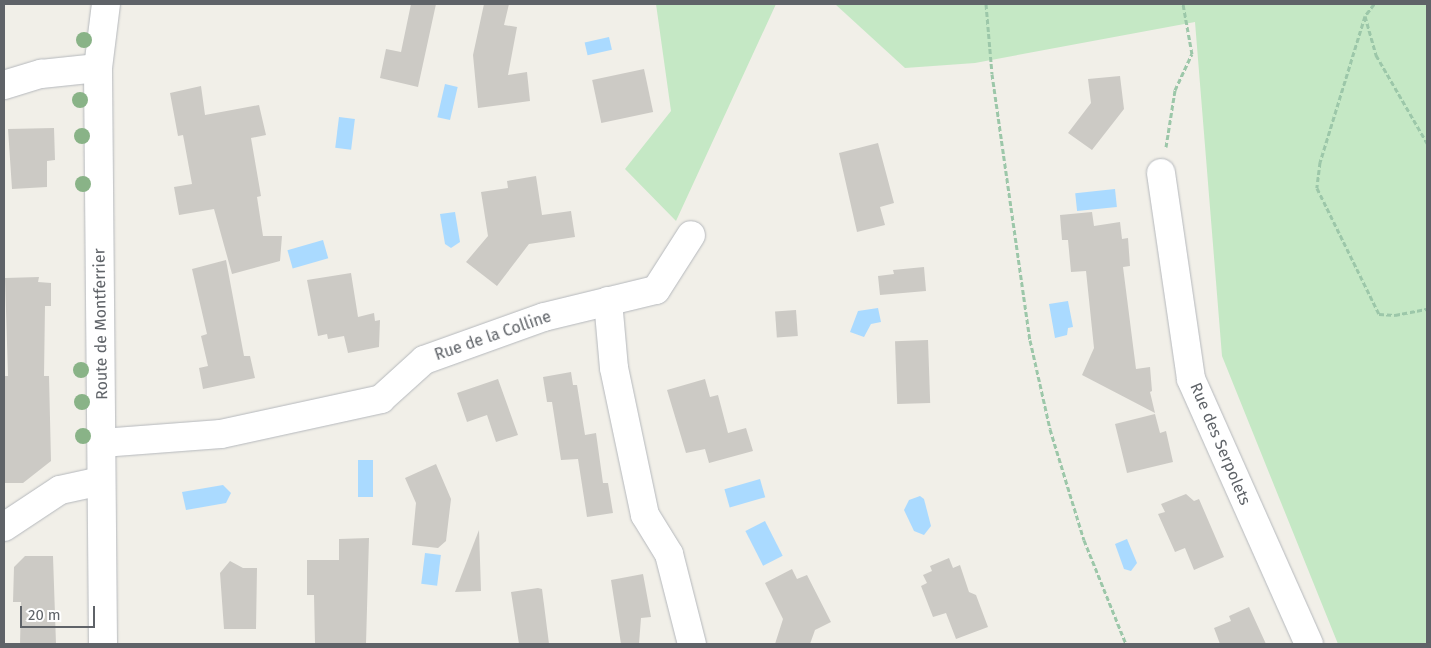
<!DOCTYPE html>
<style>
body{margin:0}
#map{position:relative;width:1431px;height:648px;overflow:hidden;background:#f1efe8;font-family:"Fira Sans",sans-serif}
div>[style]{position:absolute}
.green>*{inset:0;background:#c5e8c5}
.water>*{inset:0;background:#aadaff;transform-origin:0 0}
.building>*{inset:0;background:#cccac5;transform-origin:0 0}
.path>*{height:3px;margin-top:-1.5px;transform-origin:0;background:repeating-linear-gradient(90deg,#9cc7a9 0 5px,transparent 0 7.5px)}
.roads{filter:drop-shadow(0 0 1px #b5b8bc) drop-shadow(0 0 1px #b5b8bc)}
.minor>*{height:28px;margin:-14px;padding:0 14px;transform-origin:14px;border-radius:14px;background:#fff}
.trees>*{width:16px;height:16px;margin:-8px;border-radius:50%;background:#89b387}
span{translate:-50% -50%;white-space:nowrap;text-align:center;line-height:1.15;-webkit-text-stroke:5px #fff;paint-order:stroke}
.street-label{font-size:16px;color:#5f6368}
.frame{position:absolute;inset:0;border:5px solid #5f6368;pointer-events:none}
.scale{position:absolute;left:20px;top:606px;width:75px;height:22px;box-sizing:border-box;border:2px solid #5f6368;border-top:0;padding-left:6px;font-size:15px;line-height:18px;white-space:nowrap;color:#5f6368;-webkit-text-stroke:4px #fff;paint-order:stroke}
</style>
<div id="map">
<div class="green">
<div style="clip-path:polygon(656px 4px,776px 4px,676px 221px,625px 169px,671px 111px)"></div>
<div style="clip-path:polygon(835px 4px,1427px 4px,1427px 644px,1338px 644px,1222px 356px,1195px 22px,975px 63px,905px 68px)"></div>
</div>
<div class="water">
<div style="left:609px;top:37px;width:13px;height:25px;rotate:77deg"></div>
<div style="left:445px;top:84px;width:13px;height:34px;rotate:13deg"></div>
<div style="left:339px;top:117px;width:16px;height:31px;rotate:7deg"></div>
<div style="left:1115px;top:189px;width:18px;height:40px;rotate:84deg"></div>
<div style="clip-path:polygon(455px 212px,460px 242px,451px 248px,445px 244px,440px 214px)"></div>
<div style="left:323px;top:240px;width:19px;height:37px;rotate:74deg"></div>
<div style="clip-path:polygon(1068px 301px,1073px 327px,1068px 328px,1067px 335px,1055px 338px,1049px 304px)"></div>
<div style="clip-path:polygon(878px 308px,881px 322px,871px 324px,864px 337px,850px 332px,858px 311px)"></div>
<div style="left:358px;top:460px;width:15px;height:37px"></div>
<div style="left:760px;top:479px;width:19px;height:37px;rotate:74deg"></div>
<div style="clip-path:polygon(223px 485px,231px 493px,226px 503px,186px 510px,182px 492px)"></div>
<div style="clip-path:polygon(920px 496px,924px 499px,931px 526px,924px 535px,914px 531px,904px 510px,909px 500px)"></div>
<div style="left:765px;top:521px;width:39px;height:22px;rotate:63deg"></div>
<div style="clip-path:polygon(1127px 539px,1137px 563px,1131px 571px,1124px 569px,1115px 544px)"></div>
<div style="left:425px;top:553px;width:16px;height:31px;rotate:7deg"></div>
</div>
<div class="building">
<div style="clip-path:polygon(411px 4px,436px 4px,418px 87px,380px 78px,386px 49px,401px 52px)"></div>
<div style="clip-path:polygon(484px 4px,509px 4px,504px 25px,517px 27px,508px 75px,527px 72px,530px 101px,478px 108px,473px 55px)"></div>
<div style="left:644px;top:69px;width:44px;height:53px;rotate:78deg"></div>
<div style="clip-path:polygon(1120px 76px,1124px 109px,1092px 150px,1068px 133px,1091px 103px,1088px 79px)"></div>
<div style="clip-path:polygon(201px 86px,205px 115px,259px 105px,266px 135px,251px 138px,261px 196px,257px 197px,263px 236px,282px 236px,280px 261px,232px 274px,214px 209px,179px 215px,174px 187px,192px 184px,183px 135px,178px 136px,170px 93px)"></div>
<div style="clip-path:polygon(54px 128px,55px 160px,47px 161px,47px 187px,12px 189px,8px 129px)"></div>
<div style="clip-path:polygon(878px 143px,894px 203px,880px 207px,885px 225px,857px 232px,839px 153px)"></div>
<div style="clip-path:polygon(536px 176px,542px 215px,571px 211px,575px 237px,529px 244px,497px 286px,466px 262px,488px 236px,481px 192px,508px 188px,507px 181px)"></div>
<div style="clip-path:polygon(1092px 212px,1094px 226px,1120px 222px,1122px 239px,1128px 238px,1130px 266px,1123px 267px,1136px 369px,1150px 367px,1152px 391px,1150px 392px,1155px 413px,1082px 375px,1094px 348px,1086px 271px,1071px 272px,1068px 240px,1062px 240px,1060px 215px)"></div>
<div style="clip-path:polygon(226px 260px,244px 356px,250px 356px,255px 378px,203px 389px,199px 368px,208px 366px,201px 336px,207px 334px,192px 269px)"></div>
<div style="clip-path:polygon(924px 267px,926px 291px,880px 295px,878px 276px,894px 274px,893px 270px)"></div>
<div style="clip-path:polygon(351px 273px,358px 317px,374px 313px,375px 321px,380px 320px,379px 347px,348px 353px,344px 336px,328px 339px,327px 334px,318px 336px,307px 280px)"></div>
<div style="clip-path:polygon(39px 277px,38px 282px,51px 283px,51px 306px,45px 306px,44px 376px,49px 376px,51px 461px,23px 483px,4px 483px,4px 376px,8px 376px,5px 278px)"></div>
<div style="left:796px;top:310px;width:26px;height:21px;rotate:86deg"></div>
<div style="left:928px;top:340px;width:63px;height:33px;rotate:88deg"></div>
<div style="clip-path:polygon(571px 372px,573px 385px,577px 385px,585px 435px,596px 433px,603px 483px,608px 483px,613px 513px,587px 517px,578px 459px,561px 460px,552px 402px,547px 402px,543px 377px)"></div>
<div style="clip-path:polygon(498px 379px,518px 435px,496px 442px,487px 415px,467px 422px,457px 393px)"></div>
<div style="clip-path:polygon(705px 379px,710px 397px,718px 395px,728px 433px,746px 428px,753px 451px,709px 463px,705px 449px,686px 453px,667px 390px)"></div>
<div style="clip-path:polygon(1155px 414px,1160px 433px,1166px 431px,1173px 462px,1127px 473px,1115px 424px)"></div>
<div style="clip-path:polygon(436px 464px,451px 499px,446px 541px,438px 548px,412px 545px,416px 503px,405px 478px)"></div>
<div style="clip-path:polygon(1186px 494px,1194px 501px,1199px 499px,1224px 557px,1194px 570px,1185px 548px,1175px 552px,1158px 514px,1165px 512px,1161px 504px)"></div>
<div style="clip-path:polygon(479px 530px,481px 591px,455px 592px)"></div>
<div style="clip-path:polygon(369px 538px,366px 644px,315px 644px,314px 595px,307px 595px,307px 560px,339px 560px,339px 539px)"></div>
<div style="clip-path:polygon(25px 556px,53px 556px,56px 644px,20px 644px,21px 602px,13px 602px,14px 567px)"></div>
<div style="clip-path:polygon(949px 558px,953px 568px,960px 565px,969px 592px,976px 595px,988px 627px,956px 639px,946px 613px,933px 617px,921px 586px,927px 583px,923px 575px,932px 571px,930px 566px)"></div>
<div style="clip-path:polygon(230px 561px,243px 568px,257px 568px,256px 629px,224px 629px,220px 573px)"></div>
<div style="clip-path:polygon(792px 569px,797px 579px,807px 575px,831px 622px,815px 630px,810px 644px,775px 644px,783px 619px,765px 583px)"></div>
<div style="clip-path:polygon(643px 574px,651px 617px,641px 618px,639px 644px,621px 644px,611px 580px)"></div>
<div style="clip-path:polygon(538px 588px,542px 589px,549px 644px,519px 644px,511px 592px)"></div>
<div style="clip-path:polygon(1249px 607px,1266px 644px,1220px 644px,1214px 628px,1231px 621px,1229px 616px)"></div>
</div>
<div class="path">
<div style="left:986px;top:4px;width:70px;rotate:85.1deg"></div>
<div style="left:992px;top:74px;width:269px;rotate:81.9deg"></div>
<div style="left:1030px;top:340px;width:91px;rotate:77.3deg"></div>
<div style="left:1050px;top:429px;width:116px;rotate:73deg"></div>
<div style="left:1084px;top:540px;width:112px;rotate:68deg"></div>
<div style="left:1374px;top:4px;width:15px;rotate:127deg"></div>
<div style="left:1365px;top:16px;width:41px;rotate:74.2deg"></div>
<div style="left:1376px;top:55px;width:102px;rotate:59.9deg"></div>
<div style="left:1365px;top:16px;width:153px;rotate:107.1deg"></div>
<div style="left:1320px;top:162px;width:26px;rotate:97deg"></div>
<div style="left:1317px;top:188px;width:140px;rotate:63.8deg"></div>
<div style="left:1379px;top:314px;width:16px;rotate:4deg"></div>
<div style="left:1395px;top:315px;width:33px;rotate:-11deg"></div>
<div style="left:1166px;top:147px;width:58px;rotate:-81deg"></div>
<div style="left:1175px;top:90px;width:40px;rotate:-65deg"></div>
<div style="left:1192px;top:54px;width:51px;rotate:-100.2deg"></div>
</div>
<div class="roads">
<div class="minor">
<div style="left:4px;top:85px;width:39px;rotate:-17deg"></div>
<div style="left:41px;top:74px;width:57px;rotate:-6deg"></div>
<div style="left:1161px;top:173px;width:208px;rotate:81.7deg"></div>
<div style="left:1191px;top:379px;width:290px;rotate:66deg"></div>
<div style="left:608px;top:301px;width:67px;rotate:84.9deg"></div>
<div style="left:614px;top:368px;width:150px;rotate:78.1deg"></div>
<div style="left:645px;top:515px;width:46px;rotate:58.4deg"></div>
<div style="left:669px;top:554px;width:93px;rotate:75.7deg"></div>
<div style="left:102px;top:443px;width:119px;rotate:-4.3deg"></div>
<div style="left:221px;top:434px;width:164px;rotate:-12.3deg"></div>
<div style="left:381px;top:399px;width:58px;rotate:-42.2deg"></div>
<div style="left:424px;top:360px;width:127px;rotate:-19.7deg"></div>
<div style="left:544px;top:317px;width:115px;rotate:-13.6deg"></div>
<div style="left:656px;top:290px;width:65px;rotate:-57.5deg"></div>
<div style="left:4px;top:527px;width:67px;rotate:-33.5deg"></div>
<div style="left:60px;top:490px;width:42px;rotate:-12.4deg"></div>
<div style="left:103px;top:644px;width:576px;rotate:-90.5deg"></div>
<div style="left:98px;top:68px;width:64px;rotate:-82.9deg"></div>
</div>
</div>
<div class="trees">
<div style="left:84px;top:40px"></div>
<div style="left:80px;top:100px"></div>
<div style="left:82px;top:136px"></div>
<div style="left:83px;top:184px"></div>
<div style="left:81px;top:370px"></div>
<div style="left:82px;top:402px"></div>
<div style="left:83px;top:436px"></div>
</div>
<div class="street-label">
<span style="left:101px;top:324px;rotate:-91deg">Route de Montferrier</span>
<span style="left:493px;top:336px;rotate:-19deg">Rue de la Colline</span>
<span style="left:1220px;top:444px;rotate:67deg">Rue des Serpolets</span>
</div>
<div class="frame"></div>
<div class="scale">20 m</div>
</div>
